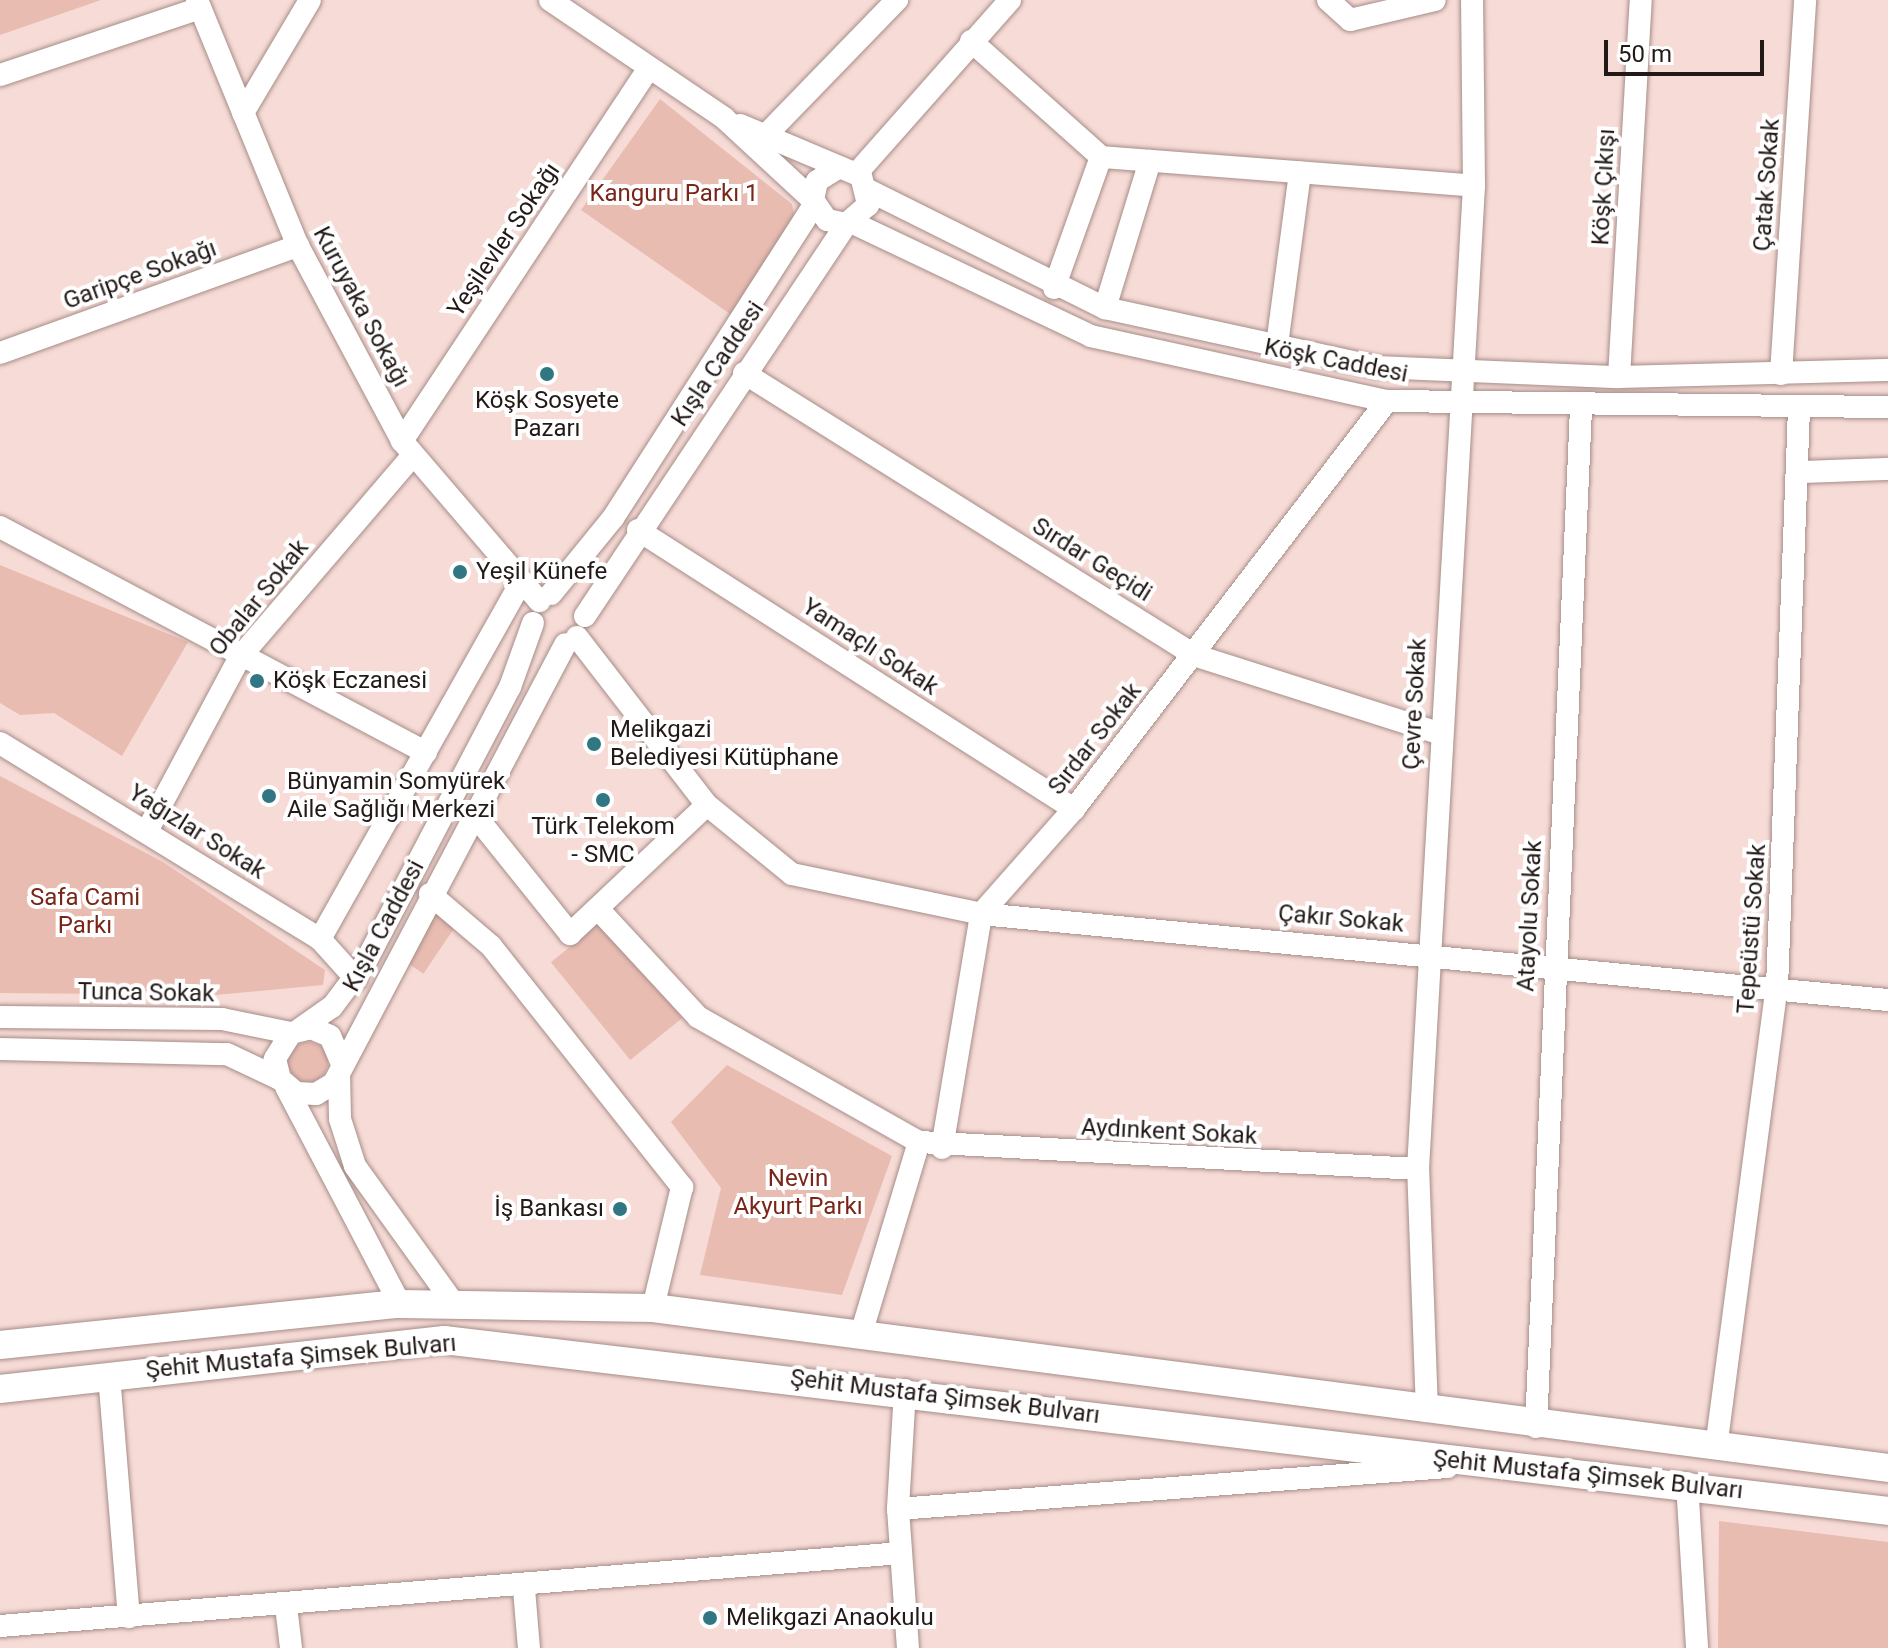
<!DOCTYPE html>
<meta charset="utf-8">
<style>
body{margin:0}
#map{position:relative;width:1888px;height:1648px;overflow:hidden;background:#f7dbd6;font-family:Roboto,sans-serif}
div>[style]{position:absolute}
.green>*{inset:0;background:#e9bcb2;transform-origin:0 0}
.round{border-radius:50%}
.roads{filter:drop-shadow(0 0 2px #a68d88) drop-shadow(0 0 2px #a68d88)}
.minor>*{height:22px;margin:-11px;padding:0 11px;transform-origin:11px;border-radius:11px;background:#fff}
.major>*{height:28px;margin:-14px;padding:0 14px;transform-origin:14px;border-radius:14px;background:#fff}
.dots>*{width:22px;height:22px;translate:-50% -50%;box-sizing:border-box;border:4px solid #fff;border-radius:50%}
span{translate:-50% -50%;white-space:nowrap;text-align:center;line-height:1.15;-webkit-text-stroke:8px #fff;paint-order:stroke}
.street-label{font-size:24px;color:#231a18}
.park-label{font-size:24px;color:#792618}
.poi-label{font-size:24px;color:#231a18}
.left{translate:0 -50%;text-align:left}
.right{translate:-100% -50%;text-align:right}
.scale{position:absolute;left:1604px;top:40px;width:160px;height:36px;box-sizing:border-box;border:4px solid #231a18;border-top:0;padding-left:10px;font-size:24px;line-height:28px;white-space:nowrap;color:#231a18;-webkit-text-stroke:6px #fff;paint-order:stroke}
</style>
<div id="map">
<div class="green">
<div style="clip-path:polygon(0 0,101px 0,0 35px)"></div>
<div style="clip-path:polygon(660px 99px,792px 204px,795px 220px,733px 316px,581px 210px)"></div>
<div style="clip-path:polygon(0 565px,188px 642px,122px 756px,54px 713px,20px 715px,0 703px)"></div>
<div style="clip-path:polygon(0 776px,163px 862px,325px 970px,323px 985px,215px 995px,0 993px)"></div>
<div style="left:431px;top:898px;width:36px;height:67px;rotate:34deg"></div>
<div style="left:603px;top:920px;width:126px;height:67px;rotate:51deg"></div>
<div class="round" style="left:288px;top:1042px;width:40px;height:40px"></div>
<div style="clip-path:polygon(727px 1065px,892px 1156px,842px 1295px,700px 1275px,721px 1188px,671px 1122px)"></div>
<div style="clip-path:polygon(1719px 1521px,1888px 1542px,1888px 1648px,1718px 1648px)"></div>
</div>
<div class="roads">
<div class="minor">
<div style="left:197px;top:0;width:266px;rotate:67.7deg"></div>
<div style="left:298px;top:246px;width:221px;rotate:61.9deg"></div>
<div style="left:402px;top:441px;width:211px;rotate:49.4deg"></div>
<div style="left:550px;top:0;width:210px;rotate:34.1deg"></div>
<div style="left:724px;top:118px;width:121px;rotate:42.7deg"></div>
<div style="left:1328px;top:0;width:30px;rotate:42deg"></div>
<div style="left:1350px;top:20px;width:87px;rotate:-13.2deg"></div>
<div style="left:971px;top:41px;width:174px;rotate:41.7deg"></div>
<div style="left:1101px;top:157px;width:374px;rotate:4.4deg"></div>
<div style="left:0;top:75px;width:211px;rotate:-18.5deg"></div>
<div style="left:243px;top:113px;width:131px;rotate:-59.3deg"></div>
<div style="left:740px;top:125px;width:131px;rotate:22.9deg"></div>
<div style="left:861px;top:176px;width:30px;rotate:76deg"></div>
<div style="left:868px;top:205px;width:29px;rotate:139deg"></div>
<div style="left:846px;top:224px;width:19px;rotate:-168deg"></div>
<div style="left:827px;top:220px;width:24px;rotate:-125deg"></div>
<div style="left:813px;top:200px;width:19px;rotate:-78deg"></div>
<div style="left:817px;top:181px;width:25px;rotate:-32deg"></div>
<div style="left:765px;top:136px;width:190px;rotate:-45.9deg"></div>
<div style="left:857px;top:173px;width:231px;rotate:-48.5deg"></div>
<div style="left:868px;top:190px;width:265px;rotate:26.5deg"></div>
<div style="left:1105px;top:308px;width:277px;rotate:12.3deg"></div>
<div style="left:1376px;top:367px;width:243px;rotate:2.4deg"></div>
<div style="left:1619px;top:377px;width:269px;rotate:-1.5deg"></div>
<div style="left:851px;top:222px;width:266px;rotate:25.4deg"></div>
<div style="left:1091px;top:336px;width:303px;rotate:12.4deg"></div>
<div style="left:1387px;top:401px;width:501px;rotate:0.69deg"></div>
<div style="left:1054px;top:288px;width:139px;rotate:-70.3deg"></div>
<div style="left:1105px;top:308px;width:154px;rotate:-73deg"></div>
<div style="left:1277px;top:345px;width:174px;rotate:-82.4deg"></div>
<div style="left:0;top:353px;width:317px;rotate:-19.8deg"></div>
<div style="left:744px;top:373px;width:531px;rotate:32.07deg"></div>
<div style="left:1194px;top:655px;width:257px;rotate:17.7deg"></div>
<div style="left:1781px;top:374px;width:375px;rotate:-86.3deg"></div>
<div style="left:1619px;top:377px;width:378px;rotate:-86.7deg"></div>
<div style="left:402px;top:441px;width:447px;rotate:-56.5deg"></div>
<div style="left:1800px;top:472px;width:88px;rotate:-2deg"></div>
<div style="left:0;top:527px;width:482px;rotate:27.9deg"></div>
<div style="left:638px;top:530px;width:518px;rotate:32.62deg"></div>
<div style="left:551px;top:594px;width:98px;rotate:-50.8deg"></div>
<div style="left:613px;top:518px;width:372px;rotate:-57.3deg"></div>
<div style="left:585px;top:616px;width:471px;rotate:-56.3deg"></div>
<div style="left:577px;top:637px;width:212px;rotate:52.3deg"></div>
<div style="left:707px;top:805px;width:109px;rotate:39.1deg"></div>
<div style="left:792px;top:874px;width:193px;rotate:11.9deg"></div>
<div style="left:981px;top:914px;width:911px;rotate:5.42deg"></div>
<div style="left:0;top:743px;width:375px;rotate:31.5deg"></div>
<div style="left:320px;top:939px;width:54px;rotate:48deg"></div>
<div style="left:474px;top:814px;width:154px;rotate:51.3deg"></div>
<div style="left:570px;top:934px;width:188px;rotate:-43.3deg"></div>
<div style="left:147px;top:831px;width:197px;rotate:-61.9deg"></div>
<div style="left:240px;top:657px;width:265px;rotate:-49.4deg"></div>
<div style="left:430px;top:894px;width:80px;rotate:40.4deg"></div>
<div style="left:491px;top:946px;width:308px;rotate:51.6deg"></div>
<div style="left:682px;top:1187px;width:124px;rotate:103.5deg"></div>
<div style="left:600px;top:911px;width:144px;rotate:47.2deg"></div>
<div style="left:698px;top:1017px;width:254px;rotate:29.5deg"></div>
<div style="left:919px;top:1142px;width:500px;rotate:3.1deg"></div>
<div style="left:320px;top:939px;width:410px;rotate:-60.6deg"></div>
<div style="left:0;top:1017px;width:222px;rotate:0.5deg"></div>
<div style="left:222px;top:1019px;width:70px;rotate:11.5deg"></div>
<div style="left:300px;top:1029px;width:39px;rotate:-35deg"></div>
<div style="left:332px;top:1007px;width:55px;rotate:-53.1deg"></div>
<div style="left:365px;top:963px;width:312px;rotate:-62.3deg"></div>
<div style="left:510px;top:687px;width:68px;rotate:-70.2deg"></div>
<div style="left:0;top:1049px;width:227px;rotate:1.3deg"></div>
<div style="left:227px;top:1054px;width:59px;rotate:25.3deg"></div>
<div style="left:342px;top:1064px;width:30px;rotate:-113deg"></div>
<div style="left:330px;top:1036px;width:21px;rotate:-157deg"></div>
<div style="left:311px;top:1028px;width:21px;rotate:166deg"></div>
<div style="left:291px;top:1033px;width:31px;rotate:122deg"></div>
<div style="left:275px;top:1059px;width:21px;rotate:76deg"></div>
<div style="left:280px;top:1079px;width:21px;rotate:41deg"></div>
<div style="left:296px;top:1093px;width:20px;rotate:3deg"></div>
<div style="left:316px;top:1094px;width:21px;rotate:-31deg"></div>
<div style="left:334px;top:1083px;width:496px;rotate:-62.2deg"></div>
<div style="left:339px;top:1074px;width:45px;rotate:88.7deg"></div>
<div style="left:340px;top:1119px;width:49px;rotate:72.3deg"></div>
<div style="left:355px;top:1166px;width:166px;rotate:54.3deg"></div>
<div style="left:286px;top:1087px;width:245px;rotate:62.3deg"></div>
<div style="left:942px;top:1148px;width:237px;rotate:-80.5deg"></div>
<div style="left:981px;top:914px;width:140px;rotate:-48.5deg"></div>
<div style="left:1074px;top:809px;width:514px;rotate:-52.51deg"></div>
<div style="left:861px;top:1334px;width:201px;rotate:-73.2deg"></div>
<div style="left:109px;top:1375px;width:243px;rotate:85.3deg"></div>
<div style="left:905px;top:1390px;width:119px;rotate:93.4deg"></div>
<div style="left:898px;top:1509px;width:139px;rotate:85.9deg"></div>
<div style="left:1427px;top:1411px;width:242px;rotate:-92.1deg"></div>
<div style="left:1418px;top:1169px;width:985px;rotate:-86.74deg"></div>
<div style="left:1474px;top:186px;width:186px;rotate:-90.6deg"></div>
<div style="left:1536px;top:1427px;width:1019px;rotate:-87.47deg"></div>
<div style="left:1716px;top:1448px;width:465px;rotate:-82.5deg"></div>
<div style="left:1777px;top:987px;width:577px;rotate:-87.82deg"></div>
<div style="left:1687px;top:1483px;width:165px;rotate:86.5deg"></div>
<div style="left:898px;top:1509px;width:551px;rotate:-4.37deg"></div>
<div style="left:524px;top:1589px;width:59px;rotate:85.2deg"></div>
<div style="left:286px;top:1606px;width:42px;rotate:83.2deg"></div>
<div style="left:0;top:1626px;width:904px;rotate:-4.63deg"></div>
</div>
<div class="major">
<div style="left:0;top:1345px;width:402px;rotate:-5.9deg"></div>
<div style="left:400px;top:1304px;width:253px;rotate:0.9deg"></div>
<div style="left:653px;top:1308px;width:1245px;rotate:7.38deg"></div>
<div style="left:0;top:1389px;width:447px;rotate:-6.3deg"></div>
<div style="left:444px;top:1340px;width:1454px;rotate:6.75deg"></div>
</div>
</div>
<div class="dots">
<div style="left:547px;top:374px;background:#307683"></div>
<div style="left:460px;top:572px;background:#307683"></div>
<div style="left:257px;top:681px;background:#307683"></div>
<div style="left:594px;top:744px;background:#307683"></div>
<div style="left:269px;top:796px;background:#307683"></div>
<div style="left:603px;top:800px;background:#307683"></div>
<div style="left:620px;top:1209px;background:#307683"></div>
<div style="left:710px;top:1618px;background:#307683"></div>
</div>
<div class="street-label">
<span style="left:1767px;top:185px;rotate:-86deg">Çatak Sokak</span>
<span style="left:1604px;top:187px;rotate:-87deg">Köşk Çıkışı</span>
<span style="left:504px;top:240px;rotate:-56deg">Yeşilevler Sokağı</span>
<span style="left:140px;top:275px;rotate:-20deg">Garipçe Sokağı</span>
<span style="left:361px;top:307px;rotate:62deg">Kuruyaka Sokağı</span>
<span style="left:1336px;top:361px;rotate:11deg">Köşk Caddesi</span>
<span style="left:718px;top:364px;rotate:-56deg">Kışla Caddesi</span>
<span style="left:1092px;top:560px;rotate:32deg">Sırdar Geçidi</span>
<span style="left:259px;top:598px;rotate:-51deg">Obalar Sokak</span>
<span style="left:870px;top:647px;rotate:33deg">Yamaçlı Sokak</span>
<span style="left:1415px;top:704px;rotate:-87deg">Çevre Sokak</span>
<span style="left:1095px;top:739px;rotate:-52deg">Sırdar Sokak</span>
<span style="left:197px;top:832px;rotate:32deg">Yağızlar Sokak</span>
<span style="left:1530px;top:916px;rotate:-87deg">Atayolu Sokak</span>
<span style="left:1341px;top:919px;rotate:5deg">Çakır Sokak</span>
<span style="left:384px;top:926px;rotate:-62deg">Kışla Caddesi</span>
<span style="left:1752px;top:929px;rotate:-86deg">Tepeüstü Sokak</span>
<span style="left:146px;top:993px;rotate:1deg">Tunca Sokak</span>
<span style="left:1169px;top:1132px;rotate:3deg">Aydınkent Sokak</span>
<span style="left:301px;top:1357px;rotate:-5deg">Şehit Mustafa Şimsek Bulvarı</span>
<span style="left:945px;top:1397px;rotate:7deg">Şehit Mustafa Şimsek Bulvarı</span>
<span style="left:1588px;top:1475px;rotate:6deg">Şehit Mustafa Şimsek Bulvarı</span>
</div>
<div class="park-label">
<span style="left:674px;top:194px">Kanguru Parkı 1</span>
<span style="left:85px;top:912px">Safa Cami<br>Parkı</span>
<span style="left:798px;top:1193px">Nevin<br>Akyurt Parkı</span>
</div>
<div class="poi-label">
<span style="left:547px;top:415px">Köşk Sosyete<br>Pazarı</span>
<span class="left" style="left:476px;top:572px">Yeşil Künefe</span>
<span class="left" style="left:273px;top:681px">Köşk Eczanesi</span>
<span class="left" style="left:610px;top:744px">Melikgazi<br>Belediyesi Kütüphane</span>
<span class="left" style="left:287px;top:796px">Bünyamin Somyürek<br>Aile Sağlığı Merkezi</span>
<span style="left:603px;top:841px">Türk Telekom<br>- SMC</span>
<span class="right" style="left:604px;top:1209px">İş Bankası</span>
<span class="left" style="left:726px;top:1618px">Melikgazi Anaokulu</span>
</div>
<div class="scale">50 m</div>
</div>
